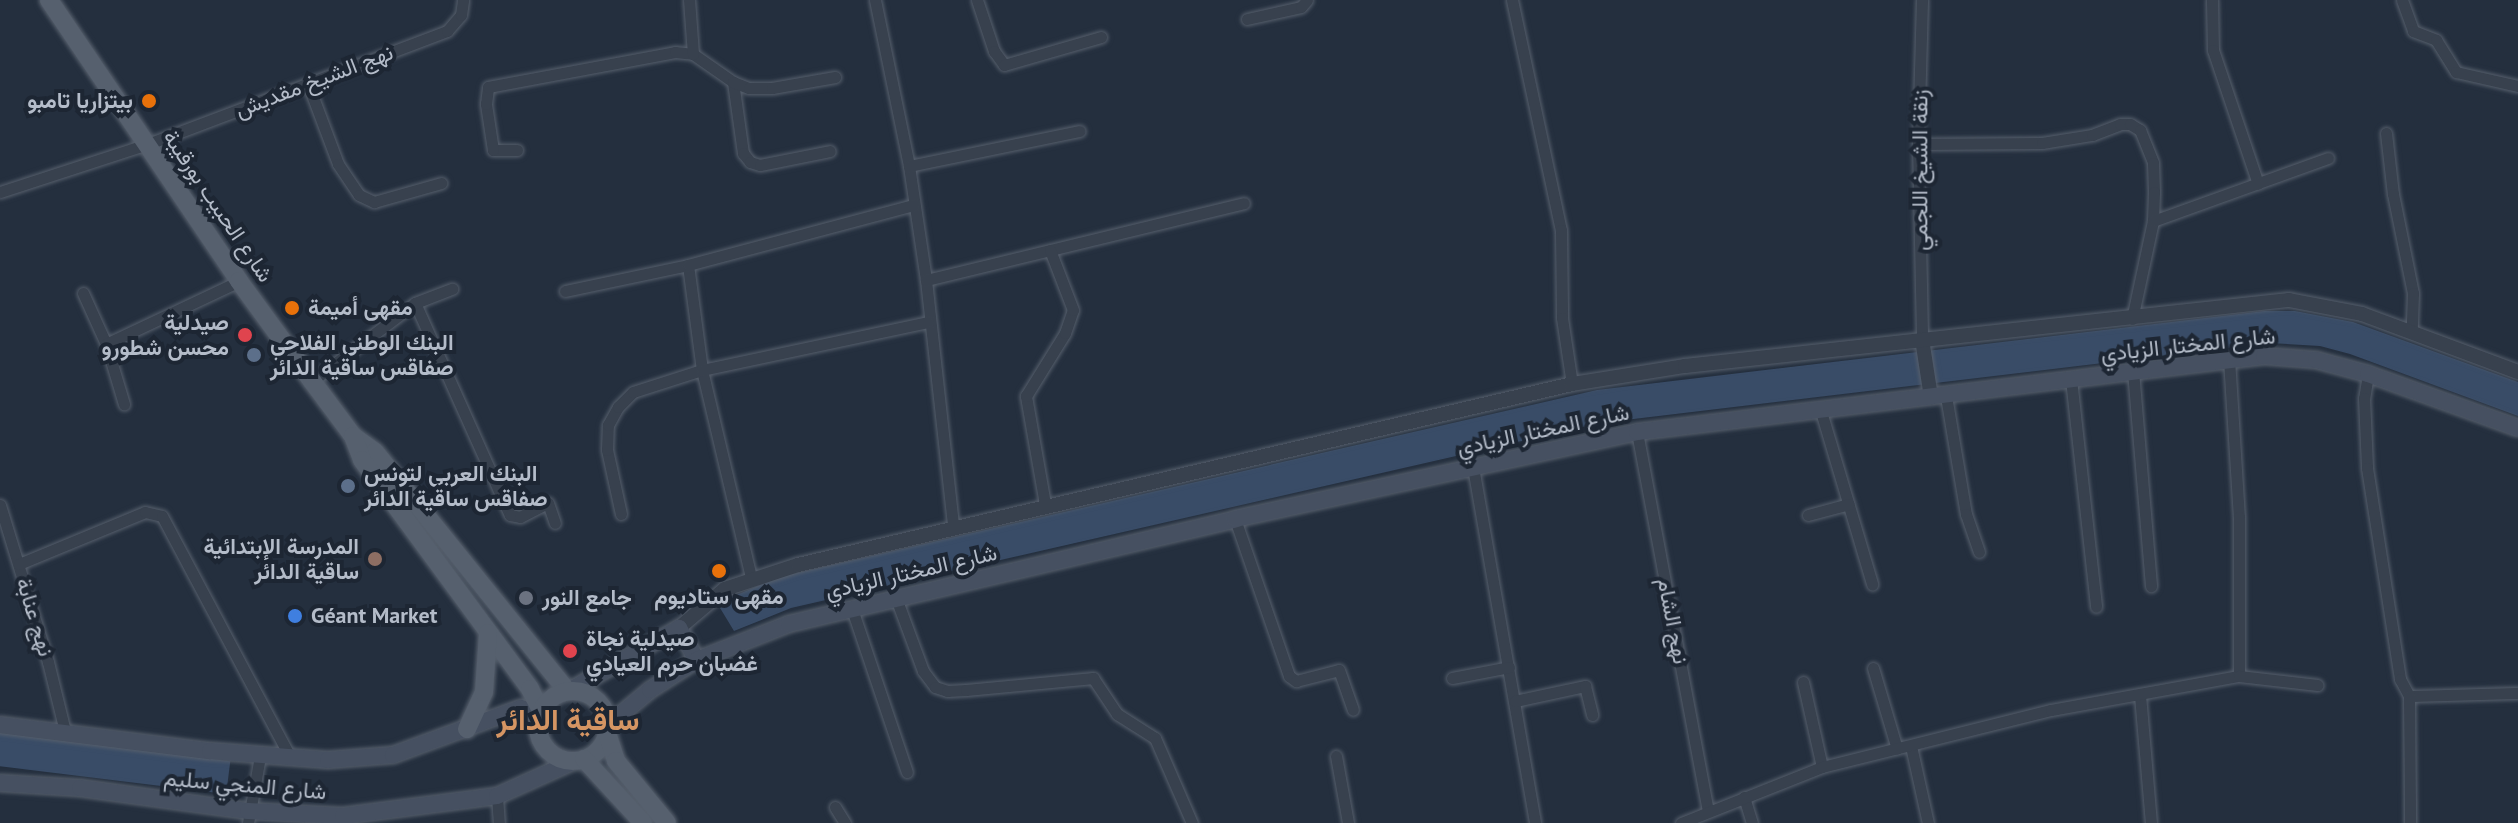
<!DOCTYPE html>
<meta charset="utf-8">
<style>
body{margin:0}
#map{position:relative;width:2518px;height:823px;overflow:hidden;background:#242f3e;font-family:"PT Sans",Vazirmatn,sans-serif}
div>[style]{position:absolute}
.water>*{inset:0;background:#394c67;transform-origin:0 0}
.roads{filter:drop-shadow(0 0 2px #565f6c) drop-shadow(0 0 2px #565f6c)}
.minor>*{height:11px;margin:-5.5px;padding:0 5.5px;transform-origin:5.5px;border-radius:5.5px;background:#38414e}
.tertiary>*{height:14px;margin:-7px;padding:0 7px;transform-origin:7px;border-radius:7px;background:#38414e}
.secondary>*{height:16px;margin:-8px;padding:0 8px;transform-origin:8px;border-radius:8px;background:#465061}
.primary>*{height:18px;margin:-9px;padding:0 9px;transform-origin:9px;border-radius:9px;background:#56606e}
.primary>.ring{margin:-9px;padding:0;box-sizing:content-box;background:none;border:18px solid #56606e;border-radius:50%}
.dots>*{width:22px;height:22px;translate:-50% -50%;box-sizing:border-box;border:4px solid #1d2633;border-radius:50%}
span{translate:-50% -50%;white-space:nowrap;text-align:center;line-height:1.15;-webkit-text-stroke:8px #1d2633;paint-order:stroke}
.street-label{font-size:22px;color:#b4bcc9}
.poi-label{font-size:22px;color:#b4bcc9;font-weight:700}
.right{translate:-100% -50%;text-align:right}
.left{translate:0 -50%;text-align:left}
.district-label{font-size:30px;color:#d59563;font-weight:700}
</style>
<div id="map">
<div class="water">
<div style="clip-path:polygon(2264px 311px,2295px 311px,2353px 322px,2518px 382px,2518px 416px,2350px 354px,2320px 346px,2270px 343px,1600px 423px,791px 608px,734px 631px,717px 603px,780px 577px,1597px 390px)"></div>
<div style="left:0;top:733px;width:232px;height:33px;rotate:7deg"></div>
</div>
<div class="roads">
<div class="minor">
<div style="left:875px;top:0;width:169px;rotate:78.4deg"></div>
<div style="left:909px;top:166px;width:115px;rotate:81.5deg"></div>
<div style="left:926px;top:280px;width:247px;rotate:83.7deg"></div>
<div style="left:977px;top:0;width:54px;rotate:71.6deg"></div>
<div style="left:994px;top:51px;width:17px;rotate:54deg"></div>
<div style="left:1004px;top:65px;width:101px;rotate:-16.1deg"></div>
<div style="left:1512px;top:0;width:235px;rotate:78deg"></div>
<div style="left:1561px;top:230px;width:88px;rotate:89.3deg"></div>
<div style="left:1562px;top:318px;width:67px;rotate:81.4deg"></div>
<div style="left:1922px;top:0;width:144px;rotate:91.6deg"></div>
<div style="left:1918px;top:144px;width:195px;rotate:88.8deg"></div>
<div style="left:2212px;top:0;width:50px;rotate:88.9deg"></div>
<div style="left:2213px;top:50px;width:141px;rotate:71.4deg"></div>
<div style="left:2402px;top:0;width:33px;rotate:70deg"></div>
<div style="left:2413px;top:31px;width:25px;rotate:21deg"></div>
<div style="left:2436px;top:40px;width:38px;rotate:58deg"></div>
<div style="left:2456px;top:72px;width:64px;rotate:12.7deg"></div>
<div style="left:1247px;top:19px;width:55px;rotate:-12.5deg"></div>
<div style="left:1301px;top:7px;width:9px;rotate:-49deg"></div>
<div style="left:693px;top:54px;width:49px;rotate:35deg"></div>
<div style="left:733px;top:82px;width:72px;rotate:82deg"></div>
<div style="left:743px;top:153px;width:11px;rotate:52deg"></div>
<div style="left:750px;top:162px;width:10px;rotate:17deg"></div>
<div style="left:760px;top:165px;width:71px;rotate:-11.3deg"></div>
<div style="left:733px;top:82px;width:17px;rotate:21deg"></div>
<div style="left:749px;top:88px;width:23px"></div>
<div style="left:772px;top:88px;width:64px;rotate:-9.9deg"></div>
<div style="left:308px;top:84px;width:85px;rotate:69.4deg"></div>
<div style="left:338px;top:164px;width:37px;rotate:56deg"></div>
<div style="left:359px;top:195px;width:17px;rotate:25deg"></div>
<div style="left:374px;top:202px;width:70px;rotate:-15.8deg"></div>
<div style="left:2386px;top:133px;width:61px;rotate:83.5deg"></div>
<div style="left:2393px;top:194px;width:101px;rotate:78.6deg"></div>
<div style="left:2413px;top:293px;width:38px;rotate:92deg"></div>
<div style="left:1918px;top:144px;width:124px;rotate:-0.5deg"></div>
<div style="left:2042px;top:143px;width:51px;rotate:-9.1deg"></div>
<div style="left:2092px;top:135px;width:30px;rotate:-21deg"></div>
<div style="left:2120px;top:124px;width:10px"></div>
<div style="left:2130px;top:124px;width:12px;rotate:31deg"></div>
<div style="left:2140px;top:130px;width:35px;rotate:68deg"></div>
<div style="left:2153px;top:163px;width:29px;rotate:88deg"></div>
<div style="left:2154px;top:192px;width:29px;rotate:92deg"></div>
<div style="left:2153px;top:221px;width:100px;rotate:102.1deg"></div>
<div style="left:517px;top:150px;width:24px;rotate:180deg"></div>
<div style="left:493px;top:150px;width:47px;rotate:-98.7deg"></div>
<div style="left:486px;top:104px;width:17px;rotate:-83deg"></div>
<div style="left:488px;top:87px;width:190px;rotate:-10.6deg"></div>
<div style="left:675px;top:52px;width:18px;rotate:6deg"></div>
<div style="left:693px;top:54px;width:54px;rotate:-94.2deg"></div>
<div style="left:909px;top:166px;width:174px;rotate:-11.6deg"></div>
<div style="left:0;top:192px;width:156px;rotate:-18deg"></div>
<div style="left:148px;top:144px;width:320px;rotate:-20.7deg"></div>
<div style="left:447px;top:31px;width:21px;rotate:-49deg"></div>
<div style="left:461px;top:15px;width:15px;rotate:-82deg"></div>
<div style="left:2153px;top:221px;width:186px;rotate:-19.8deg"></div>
<div style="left:688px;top:265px;width:106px;rotate:82.4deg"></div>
<div style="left:702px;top:370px;width:213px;rotate:76.7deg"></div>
<div style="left:926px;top:280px;width:327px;rotate:-13.6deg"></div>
<div style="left:565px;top:291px;width:126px;rotate:-11.9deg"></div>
<div style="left:688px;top:265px;width:234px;rotate:-14.9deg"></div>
<div style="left:83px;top:293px;width:56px;rotate:65.7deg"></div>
<div style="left:106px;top:344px;width:63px;rotate:73.3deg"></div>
<div style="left:415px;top:303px;width:232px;rotate:65.9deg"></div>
<div style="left:510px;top:515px;width:10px;rotate:11deg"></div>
<div style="left:520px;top:517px;width:31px;rotate:-27deg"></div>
<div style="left:548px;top:503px;width:21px;rotate:71deg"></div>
<div style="left:106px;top:344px;width:147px;rotate:-25.3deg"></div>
<div style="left:2229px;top:359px;width:158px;rotate:86.4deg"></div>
<div style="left:2239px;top:517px;width:159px;rotate:90deg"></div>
<div style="left:2133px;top:371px;width:216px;rotate:85.2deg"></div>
<div style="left:2368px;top:374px;width:24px;rotate:99deg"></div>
<div style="left:2364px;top:398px;width:70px;rotate:87.5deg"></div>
<div style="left:2367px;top:468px;width:214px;rotate:81.1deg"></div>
<div style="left:2400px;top:679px;width:19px;rotate:62deg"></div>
<div style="left:2409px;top:696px;width:109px;rotate:-1.6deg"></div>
<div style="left:2071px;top:379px;width:229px;rotate:83.7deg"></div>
<div style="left:312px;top:381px;width:129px;rotate:-37.1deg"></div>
<div style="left:415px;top:303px;width:40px;rotate:-21deg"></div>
<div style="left:1946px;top:396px;width:120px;rotate:80.4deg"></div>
<div style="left:1966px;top:514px;width:40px;rotate:71.1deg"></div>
<div style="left:1820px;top:408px;width:184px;rotate:73.5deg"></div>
<div style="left:1637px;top:432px;width:385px;rotate:79.4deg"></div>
<div style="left:1473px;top:467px;width:361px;rotate:80.1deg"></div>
<div style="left:1045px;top:504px;width:110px;rotate:-100deg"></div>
<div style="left:1026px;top:396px;width:74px;rotate:-58.2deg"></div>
<div style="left:1065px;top:333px;width:24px;rotate:-71deg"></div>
<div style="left:1073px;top:310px;width:64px;rotate:-111deg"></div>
<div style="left:0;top:505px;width:164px;rotate:73deg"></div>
<div style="left:48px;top:662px;width:71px;rotate:76.2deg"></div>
<div style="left:621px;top:514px;width:66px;rotate:-102.3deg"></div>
<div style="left:607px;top:450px;width:25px;rotate:-88deg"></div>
<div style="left:608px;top:425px;width:21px;rotate:-61deg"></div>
<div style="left:618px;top:407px;width:21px;rotate:-45deg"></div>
<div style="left:633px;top:392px;width:72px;rotate:-17.7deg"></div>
<div style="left:702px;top:370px;width:231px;rotate:-12deg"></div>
<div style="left:1808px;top:515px;width:42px;rotate:-15deg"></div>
<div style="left:1235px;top:519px;width:166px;rotate:71deg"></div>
<div style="left:1289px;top:676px;width:9px;rotate:36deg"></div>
<div style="left:1296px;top:681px;width:44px;rotate:-14.3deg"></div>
<div style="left:1339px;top:670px;width:42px;rotate:70.7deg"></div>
<div style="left:19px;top:564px;width:136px;rotate:-22.4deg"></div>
<div style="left:145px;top:512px;width:17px;rotate:13deg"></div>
<div style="left:162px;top:516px;width:275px;rotate:62deg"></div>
<div style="left:896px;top:598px;width:78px;rotate:69.7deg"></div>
<div style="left:923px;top:671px;width:20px;rotate:53deg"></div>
<div style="left:935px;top:687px;width:13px;rotate:18deg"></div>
<div style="left:947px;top:691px;width:19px;rotate:-3deg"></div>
<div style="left:966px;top:690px;width:128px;rotate:-5.4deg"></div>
<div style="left:1093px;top:678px;width:43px;rotate:56.3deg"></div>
<div style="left:1117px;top:714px;width:45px;rotate:32.3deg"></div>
<div style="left:1155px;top:738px;width:93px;rotate:66.5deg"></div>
<div style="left:852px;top:609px;width:172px;rotate:71.4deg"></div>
<div style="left:1873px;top:668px;width:84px;rotate:73.5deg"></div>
<div style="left:1452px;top:678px;width:58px;rotate:-10.9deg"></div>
<div style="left:1803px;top:682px;width:87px;rotate:77.4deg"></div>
<div style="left:2140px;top:695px;width:128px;rotate:85.1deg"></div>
<div style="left:2409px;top:696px;width:127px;rotate:89.5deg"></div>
<div style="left:1515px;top:701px;width:72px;rotate:-12.1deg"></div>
<div style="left:1585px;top:686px;width:30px;rotate:76deg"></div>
<div style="left:1911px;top:746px;width:79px;rotate:77.6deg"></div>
<div style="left:1336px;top:756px;width:68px;rotate:79.8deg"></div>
<div style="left:497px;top:796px;width:27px;rotate:86deg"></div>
<div style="left:1744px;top:797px;width:27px;rotate:73deg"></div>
<div style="left:835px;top:807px;width:19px;rotate:58deg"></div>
<div style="left:248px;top:823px;width:68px;rotate:-79.8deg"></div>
<div style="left:1681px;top:823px;width:152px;rotate:-21.7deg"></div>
<div style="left:1822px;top:767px;width:236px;rotate:-14deg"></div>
<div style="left:2051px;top:710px;width:191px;rotate:-10.3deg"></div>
<div style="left:2239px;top:676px;width:79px;rotate:6.6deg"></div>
</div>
<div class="tertiary">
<div style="left:1922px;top:339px;width:59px;rotate:81.2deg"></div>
<div style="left:679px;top:628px;width:60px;rotate:-40.3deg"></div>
<div style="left:725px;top:589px;width:77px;rotate:-18.2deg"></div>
<div style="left:798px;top:565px;width:795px;rotate:-13.16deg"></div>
<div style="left:1572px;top:384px;width:114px;rotate:-9.1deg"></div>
<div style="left:1685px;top:366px;width:608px;rotate:-6.24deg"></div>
<div style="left:2289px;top:300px;width:74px;rotate:10.9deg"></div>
<div style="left:2362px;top:314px;width:166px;rotate:20.4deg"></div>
</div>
<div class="secondary">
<div style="left:569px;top:691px;width:127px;rotate:-29.8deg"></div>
<div style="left:679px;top:628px;width:37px;rotate:61deg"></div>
<div style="left:0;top:725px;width:212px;rotate:7.1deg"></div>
<div style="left:210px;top:751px;width:118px;rotate:4.4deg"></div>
<div style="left:328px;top:760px;width:65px;rotate:-4.4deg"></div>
<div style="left:393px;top:755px;width:136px;rotate:-20.2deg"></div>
<div style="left:521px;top:708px;width:20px;rotate:18deg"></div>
<div style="left:608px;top:725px;width:55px;rotate:-39.8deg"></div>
<div style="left:650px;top:690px;width:56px;rotate:-32.6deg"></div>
<div style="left:697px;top:660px;width:99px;rotate:-21.4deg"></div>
<div style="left:789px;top:624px;width:458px;rotate:-13.2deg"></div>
<div style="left:1235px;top:519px;width:411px;rotate:-12.2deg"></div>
<div style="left:1637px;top:432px;width:632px;rotate:-6.91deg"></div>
<div style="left:2264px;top:356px;width:52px;rotate:4.4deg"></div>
<div style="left:2316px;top:360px;width:54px;rotate:15.1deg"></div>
<div style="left:2368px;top:374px;width:159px;rotate:19.8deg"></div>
<div style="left:0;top:783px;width:80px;rotate:3.6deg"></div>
<div style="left:80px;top:788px;width:170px;rotate:7.8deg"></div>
<div style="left:248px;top:811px;width:95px;rotate:3deg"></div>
<div style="left:343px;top:816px;width:155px;rotate:-7.4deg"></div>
<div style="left:497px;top:796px;width:85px;rotate:-24.4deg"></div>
</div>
<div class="primary">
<div style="left:49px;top:0;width:339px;rotate:55.9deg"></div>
<div style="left:239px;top:281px;width:124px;rotate:53.9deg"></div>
<div style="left:312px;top:381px;width:69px;rotate:53.3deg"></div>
<div style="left:353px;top:436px;width:27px;rotate:36deg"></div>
<div style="left:375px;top:452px;width:307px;rotate:51.2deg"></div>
<div style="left:353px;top:436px;width:26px;rotate:69deg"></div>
<div style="left:362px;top:460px;width:284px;rotate:53.7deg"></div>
<div style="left:530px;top:689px;width:25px;rotate:63deg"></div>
<div class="ring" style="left:538px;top:691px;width:52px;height:52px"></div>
<div style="left:467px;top:729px;width:41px;rotate:-65.3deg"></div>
<div style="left:484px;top:692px;width:59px;rotate:-86.1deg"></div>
<div style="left:607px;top:733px;width:29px;rotate:72deg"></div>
<div style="left:616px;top:761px;width:80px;rotate:50.6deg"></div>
<div style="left:584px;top:759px;width:87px;rotate:47.3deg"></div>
</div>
</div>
<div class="dots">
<div style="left:149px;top:101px;background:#e8710a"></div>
<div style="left:292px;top:308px;background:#e8710a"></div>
<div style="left:245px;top:335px;background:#e0444e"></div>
<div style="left:254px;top:355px;background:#5c6f8a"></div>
<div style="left:348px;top:486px;background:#5c6f8a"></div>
<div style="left:375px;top:559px;background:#8d6e63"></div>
<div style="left:719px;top:571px;background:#e8710a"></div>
<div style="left:526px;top:598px;background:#6b7280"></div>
<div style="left:295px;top:616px;background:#3f7fe0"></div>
<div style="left:570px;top:651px;background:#e0444e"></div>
</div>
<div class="street-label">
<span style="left:314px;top:81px;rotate:-21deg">نهج الشيخ مقديش</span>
<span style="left:1920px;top:170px;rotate:-90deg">زنقة الشيخ اللجمي</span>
<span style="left:218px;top:206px;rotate:56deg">شارع الحبيب بورقيبة</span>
<span style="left:2188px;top:345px;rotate:-6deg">شارع المختار الزيادي</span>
<span style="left:1543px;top:430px;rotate:-12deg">شارع المختار الزيادي</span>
<span style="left:911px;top:572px;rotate:-13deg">شارع المختار الزيادي</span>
<span style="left:35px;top:617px;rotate:73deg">نهج عنابة</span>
<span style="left:1673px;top:621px;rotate:79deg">نهج الشام</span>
<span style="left:245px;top:785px;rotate:5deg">شارع المنجي سليم</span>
</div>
<div class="poi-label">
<span class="right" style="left:133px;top:101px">بيتزاريا تامبو</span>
<span class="left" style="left:308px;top:308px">مقهى أميمة</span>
<span class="right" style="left:229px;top:335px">صيدلية<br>محسن شطورو</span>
<span class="left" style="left:270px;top:355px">البنك الوطني الفلاحي<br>صفاقس ساقية الدائر</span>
<span class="left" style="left:364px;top:486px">البنك العربي لتونس<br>صفاقس ساقية الدائر</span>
<span class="right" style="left:359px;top:559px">المدرسة الإبتدائية<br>ساقية الدائر</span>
<span style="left:719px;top:597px">مقهى ستاديوم</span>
<span class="left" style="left:542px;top:598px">جامع النور</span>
<span class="left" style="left:311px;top:616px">Géant Market</span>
<span class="left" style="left:586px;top:651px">صيدلية نجاة<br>غضبان حرم العيادي</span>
</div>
<div class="district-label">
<span style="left:568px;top:719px">ساقية الدائر</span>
</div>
</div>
